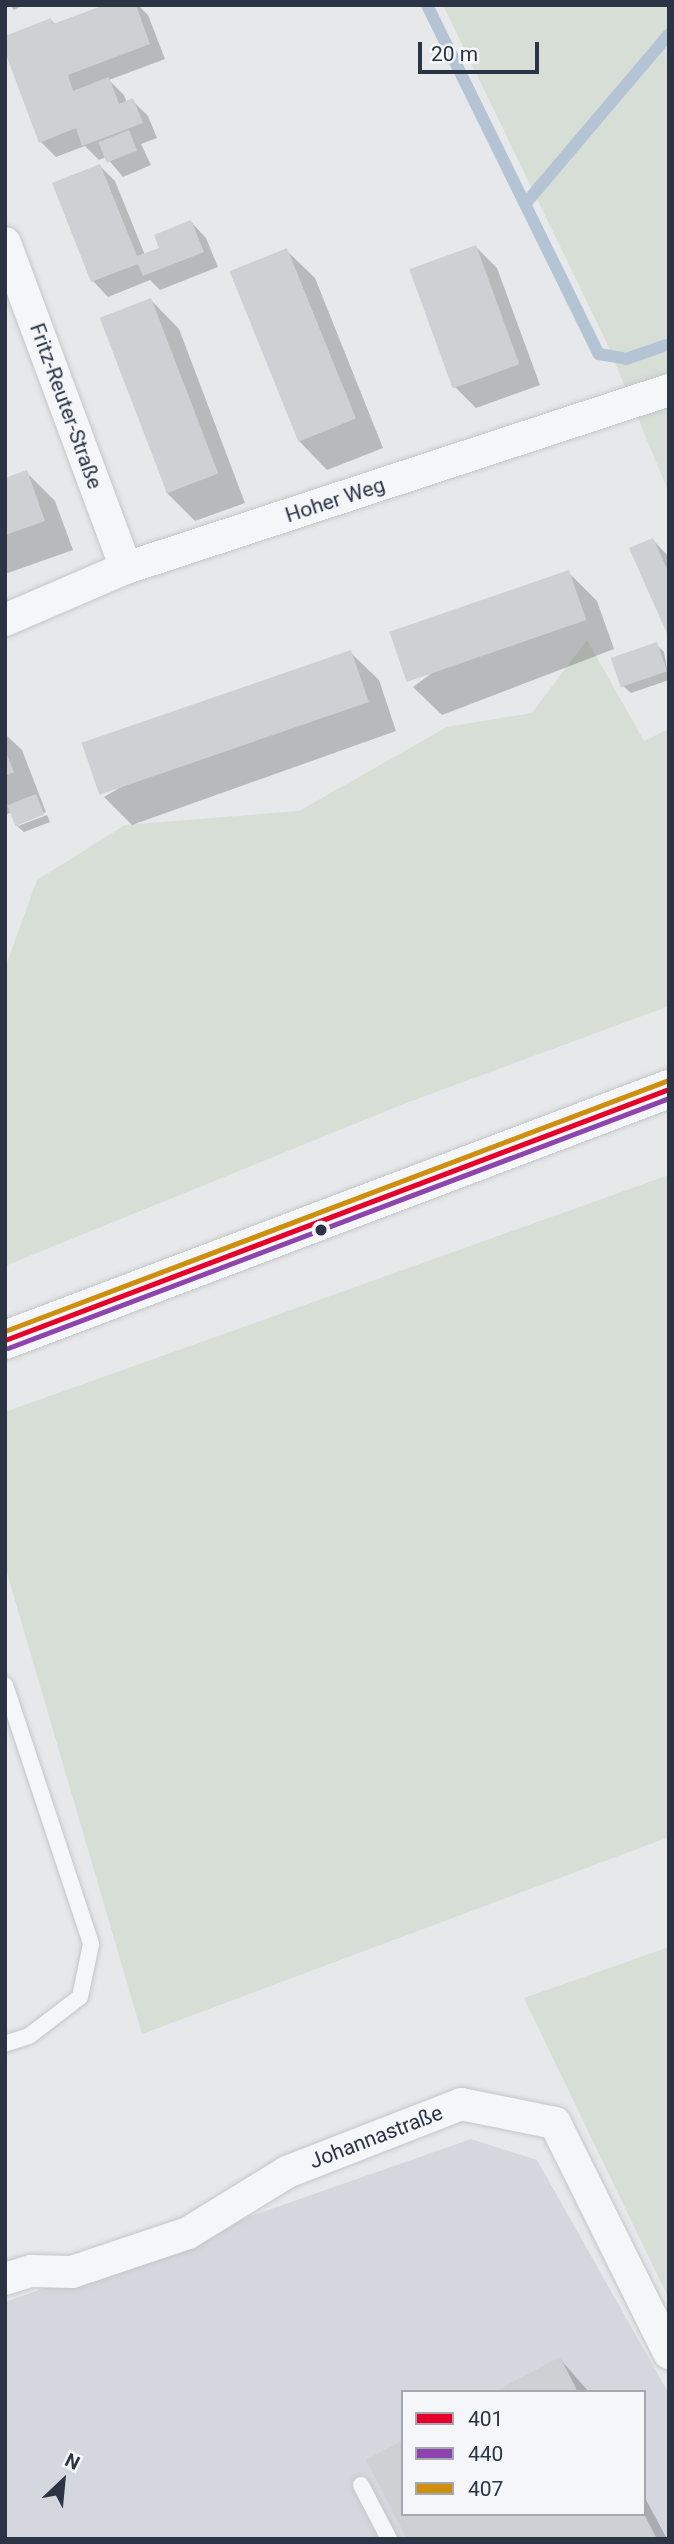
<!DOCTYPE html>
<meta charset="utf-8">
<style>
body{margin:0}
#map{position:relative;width:674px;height:2544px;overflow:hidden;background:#e6e8ea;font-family:Roboto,sans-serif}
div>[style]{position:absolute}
.built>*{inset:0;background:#d4d7dd}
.green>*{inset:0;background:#d6ded6}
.shadow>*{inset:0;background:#0003}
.stream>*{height:12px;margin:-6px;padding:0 6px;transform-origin:6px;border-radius:6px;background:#b4c4d5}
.building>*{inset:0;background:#ced0d3;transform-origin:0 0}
.roads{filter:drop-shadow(0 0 2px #c4c6c8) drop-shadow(0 0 2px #c4c6c8)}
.service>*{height:16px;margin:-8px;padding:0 8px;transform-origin:8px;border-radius:8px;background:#f5f6f7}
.minor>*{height:32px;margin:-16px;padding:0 16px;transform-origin:16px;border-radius:16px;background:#f5f6f7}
.tertiary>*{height:38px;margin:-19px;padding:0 19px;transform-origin:19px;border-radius:19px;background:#f5f6f7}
.bus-1>*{height:5px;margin:-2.5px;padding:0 2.5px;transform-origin:2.5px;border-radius:2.5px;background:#e4002b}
.bus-2>*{height:5px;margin:-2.5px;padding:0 2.5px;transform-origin:2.5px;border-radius:2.5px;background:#8e44ad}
.bus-3>*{height:5px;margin:-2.5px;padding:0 2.5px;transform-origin:2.5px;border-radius:2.5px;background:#ce8f0e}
.dots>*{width:19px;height:19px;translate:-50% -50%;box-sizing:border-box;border:4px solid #f4f6f9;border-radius:50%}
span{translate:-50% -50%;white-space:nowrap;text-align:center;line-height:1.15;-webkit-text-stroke:7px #f4f6f9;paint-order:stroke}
.street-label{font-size:21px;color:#2b3445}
.frame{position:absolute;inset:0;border:7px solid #2b3445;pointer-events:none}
.legend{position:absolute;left:401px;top:2390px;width:245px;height:126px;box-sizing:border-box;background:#f4f6f9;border:2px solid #a4a8b1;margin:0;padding:9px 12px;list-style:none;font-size:21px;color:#2b3445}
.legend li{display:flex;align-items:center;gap:14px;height:35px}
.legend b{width:35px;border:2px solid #a4a8b1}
.north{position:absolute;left:28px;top:2446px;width:70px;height:70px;-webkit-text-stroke:5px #f4f6f9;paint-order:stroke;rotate:26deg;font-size:19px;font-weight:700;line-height:28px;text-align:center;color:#2b3445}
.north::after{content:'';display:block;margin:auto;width:24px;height:32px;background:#2b3445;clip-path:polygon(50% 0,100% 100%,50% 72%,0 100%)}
.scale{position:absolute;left:418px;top:42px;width:121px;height:32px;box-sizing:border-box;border:4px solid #2b3445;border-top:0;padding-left:9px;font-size:21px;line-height:24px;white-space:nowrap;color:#2b3445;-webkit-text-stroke:5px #f4f6f9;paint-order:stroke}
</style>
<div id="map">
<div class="built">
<div style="clip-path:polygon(evenodd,471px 2139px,537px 2160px,669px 2394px,669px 2539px,5px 2539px,5px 2302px,471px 2139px,403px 2392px,644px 2392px,644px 2514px,403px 2514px,403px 2392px)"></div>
</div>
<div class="green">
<div style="clip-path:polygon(443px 5px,669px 5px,669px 493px,606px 341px)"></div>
<div style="clip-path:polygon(587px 640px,644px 741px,669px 729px,669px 1006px,406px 1103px,5px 1266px,5px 968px,37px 880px,125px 825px,299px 811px,447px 727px,532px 713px)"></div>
<div style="clip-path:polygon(669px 1175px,669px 1837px,142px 2034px,5px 1566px,5px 1412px)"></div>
<div style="clip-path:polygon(669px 1947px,669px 2299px,524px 1998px)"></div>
</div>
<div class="shadow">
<div style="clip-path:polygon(10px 5px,23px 5px,14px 10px)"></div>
<div style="clip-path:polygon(116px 5px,138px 5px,148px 15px,165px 59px,109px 80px,124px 95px,127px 103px,133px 101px,148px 116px,157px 138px,141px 144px,151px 165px,123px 177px,106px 157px,99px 160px,85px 146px,56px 157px,41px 142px,51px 20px,56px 25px)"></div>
<div style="clip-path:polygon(100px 166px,115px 181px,145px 255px,162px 249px,191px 222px,206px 238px,218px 267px,160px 290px,150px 280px,108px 297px,93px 281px)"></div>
<div style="clip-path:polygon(476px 247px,497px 268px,540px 385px,476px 408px,455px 387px,411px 270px)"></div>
<div style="clip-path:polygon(286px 250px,315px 278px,383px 448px,327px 470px,299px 441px)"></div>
<div style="clip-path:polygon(151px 300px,179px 329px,245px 503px,195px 521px,166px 492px)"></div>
<div style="clip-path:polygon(26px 472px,55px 501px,73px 550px,5px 574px,5px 480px)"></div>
<div style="clip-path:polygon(653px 540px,669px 557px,669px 634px)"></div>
<div style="clip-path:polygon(568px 572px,597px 601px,614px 649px,442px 715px,413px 687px)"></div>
<div style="clip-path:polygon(656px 644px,664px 652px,669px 680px,631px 693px,623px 686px)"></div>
<div style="clip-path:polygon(350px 652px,379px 680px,396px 731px,132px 825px,104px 797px)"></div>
<div style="clip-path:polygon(5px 734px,22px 750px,46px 812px,18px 822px,18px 826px,47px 815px,50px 822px,24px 832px,16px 825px,12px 812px,5px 815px)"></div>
<div style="clip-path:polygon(560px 2359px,589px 2392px,498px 2392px)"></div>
<div style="clip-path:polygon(644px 2496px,667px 2539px,409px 2539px,403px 2514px,644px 2514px)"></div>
</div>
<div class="stream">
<div style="left:427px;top:5px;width:389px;rotate:63.8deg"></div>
<div style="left:599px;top:354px;width:27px;rotate:10deg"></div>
<div style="left:626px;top:359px;width:46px;rotate:-19.2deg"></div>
<div style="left:525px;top:204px;width:223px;rotate:-49.7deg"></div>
</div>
<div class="building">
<div style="clip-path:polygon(104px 5px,136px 5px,150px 44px,68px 75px,73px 91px,109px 77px,119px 104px,133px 98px,143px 123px,82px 146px,76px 128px,39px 143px,5px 52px,5px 36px,51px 18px,53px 24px)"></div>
<div style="left:129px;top:130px;width:22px;height:33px;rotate:68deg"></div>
<div style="clip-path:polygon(100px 164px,137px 256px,159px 248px,154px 235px,191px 220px,204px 252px,143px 276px,138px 264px,91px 282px,52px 183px)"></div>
<div style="left:476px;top:245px;width:127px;height:71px;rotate:70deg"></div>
<div style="left:287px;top:248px;width:184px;height:62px;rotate:68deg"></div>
<div style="left:151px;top:298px;width:188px;height:55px;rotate:69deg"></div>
<div style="clip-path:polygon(27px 470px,45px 521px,5px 535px,5px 478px)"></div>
<div style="clip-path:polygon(653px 538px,669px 573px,669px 638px,629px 548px)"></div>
<div style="left:569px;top:570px;width:53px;height:190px;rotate:71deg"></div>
<div style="left:657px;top:642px;width:31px;height:49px;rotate:71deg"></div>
<div style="left:351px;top:650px;width:55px;height:285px;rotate:71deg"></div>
<div style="clip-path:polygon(5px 750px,14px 772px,5px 776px)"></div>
<div style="left:36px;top:794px;width:22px;height:31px;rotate:68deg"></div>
<div style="clip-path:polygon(560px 2357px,578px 2392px,494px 2392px)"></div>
<div style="clip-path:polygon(403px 2440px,403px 2514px,644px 2514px,657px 2539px,407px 2539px,366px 2460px)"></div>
</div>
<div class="roads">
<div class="service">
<div style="left:5px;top:1685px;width:273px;rotate:71.6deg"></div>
<div style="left:91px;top:1944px;width:54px;rotate:101.7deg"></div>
<div style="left:80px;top:1997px;width:64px;rotate:142.6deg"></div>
<div style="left:29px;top:2036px;width:25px;rotate:162deg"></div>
<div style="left:361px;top:2485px;width:61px;rotate:62.6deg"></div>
</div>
<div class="minor">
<div style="left:5px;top:243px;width:347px;rotate:69.6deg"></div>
<div style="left:5px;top:620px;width:132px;rotate:-23.3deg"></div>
<div style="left:126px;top:568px;width:571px;rotate:-18.15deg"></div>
<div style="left:5px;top:2279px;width:28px;rotate:-17deg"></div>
<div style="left:32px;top:2271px;width:40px;rotate:1.4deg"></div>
<div style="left:72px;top:2272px;width:122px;rotate:-18.6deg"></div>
<div style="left:188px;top:2233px;width:116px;rotate:-31.6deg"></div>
<div style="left:287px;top:2172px;width:187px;rotate:-21.3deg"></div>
<div style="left:461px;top:2104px;width:96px;rotate:11.4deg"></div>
<div style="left:555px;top:2123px;width:257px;rotate:63.6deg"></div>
</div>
<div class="tertiary">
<div style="left:5px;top:1340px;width:710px;rotate:-20.71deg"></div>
</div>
</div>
<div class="bus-1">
<div style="left:5px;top:1340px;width:710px;rotate:-20.71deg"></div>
</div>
<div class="bus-2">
<div style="left:8px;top:1348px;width:707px;rotate:-20.72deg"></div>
</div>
<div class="bus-3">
<div style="left:5px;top:1331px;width:707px;rotate:-20.72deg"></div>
</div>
<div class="dots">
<div style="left:321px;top:1230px;background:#2b3445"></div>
</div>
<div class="street-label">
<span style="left:66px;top:406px;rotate:70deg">Fritz-Reuter-Straße</span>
<span style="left:335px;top:500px;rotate:-18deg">Hoher Weg</span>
<span style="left:376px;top:2137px;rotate:-21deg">Johannastraße</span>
</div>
<div class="frame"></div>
<ul class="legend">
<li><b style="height:9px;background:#e4002b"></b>401</li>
<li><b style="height:9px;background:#8e44ad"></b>440</li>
<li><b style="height:9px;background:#ce8f0e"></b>407</li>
</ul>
<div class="north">N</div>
<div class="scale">20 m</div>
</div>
